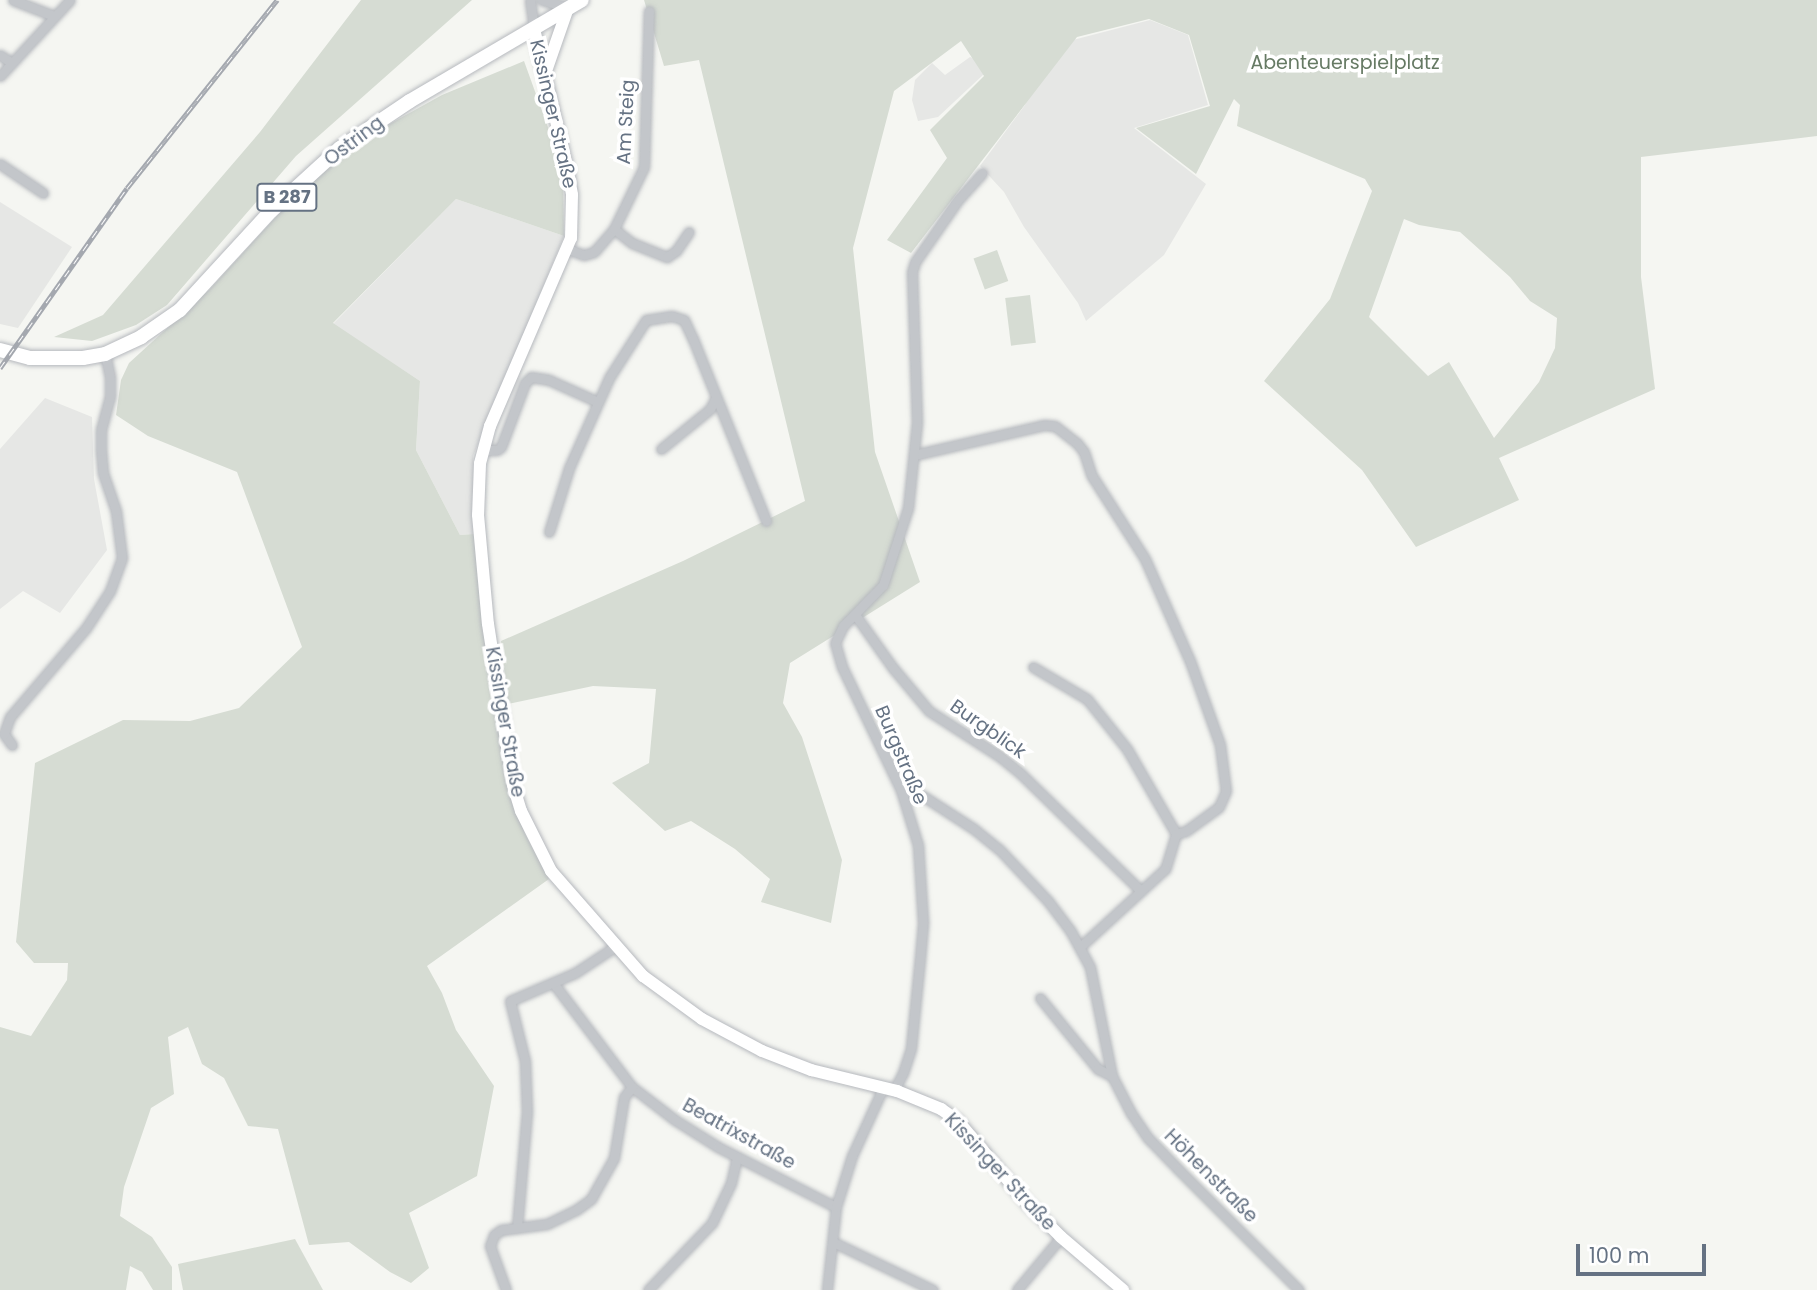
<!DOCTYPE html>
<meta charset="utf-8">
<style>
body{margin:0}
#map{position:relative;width:1817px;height:1290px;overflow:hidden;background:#f5f6f2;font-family:Poppins,sans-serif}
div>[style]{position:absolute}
.built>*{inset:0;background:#e6e7e5}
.green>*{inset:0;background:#d6dcd3;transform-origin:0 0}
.roads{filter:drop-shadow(0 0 2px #b6b9be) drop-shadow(0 0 2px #b6b9be)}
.street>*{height:9px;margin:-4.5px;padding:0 4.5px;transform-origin:4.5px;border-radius:4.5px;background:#c3c6ca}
.secondary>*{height:12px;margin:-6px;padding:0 6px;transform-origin:6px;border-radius:6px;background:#fff}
.primary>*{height:14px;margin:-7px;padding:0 7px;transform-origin:7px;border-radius:7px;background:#fff}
.rail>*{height:5px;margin-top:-2.5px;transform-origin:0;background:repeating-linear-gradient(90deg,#fff 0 8px,#a4a8af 0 16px);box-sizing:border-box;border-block:2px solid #a4a8af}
span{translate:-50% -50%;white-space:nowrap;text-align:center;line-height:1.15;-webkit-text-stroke:7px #fff;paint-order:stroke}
.shield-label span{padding:2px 5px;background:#fff;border:2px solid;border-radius:5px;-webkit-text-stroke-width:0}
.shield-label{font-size:18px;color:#657283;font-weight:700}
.park-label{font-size:19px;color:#667a64}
.street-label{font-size:19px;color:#657283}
.scale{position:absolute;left:1576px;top:1244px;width:130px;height:32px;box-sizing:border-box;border:4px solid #657283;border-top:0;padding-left:9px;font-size:21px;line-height:24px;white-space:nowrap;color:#657283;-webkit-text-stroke:5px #fff;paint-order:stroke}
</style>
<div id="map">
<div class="built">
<div style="clip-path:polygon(1150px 20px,1188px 35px,1208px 105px,1134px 128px,1206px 184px,1164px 255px,1086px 321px,1078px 303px,1024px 227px,1004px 192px,980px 166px,1025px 105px,1027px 98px,984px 74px,938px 117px,918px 121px,912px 100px,915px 80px,932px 63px,945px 75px,970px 57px,984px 63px)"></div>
<div style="clip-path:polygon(456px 199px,564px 236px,473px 456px,474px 534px,460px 535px,416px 450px,420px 381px,333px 324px)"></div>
<div style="clip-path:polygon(0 202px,72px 247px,18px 328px,0 324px)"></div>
<div style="clip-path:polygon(45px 398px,92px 417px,94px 479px,107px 550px,60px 613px,23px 591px,0 609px,0 449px)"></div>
</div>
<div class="green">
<div style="clip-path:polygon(361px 0,472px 0,296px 156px,167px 305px,136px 325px,92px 341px,54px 337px,103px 315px,260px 132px)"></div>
<div style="clip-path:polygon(evenodd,644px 0,1817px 0,1817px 136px,1641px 157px,1641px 277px,1655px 389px,1499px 458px,1519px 500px,1416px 547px,1362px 470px,1264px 381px,1330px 299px,1372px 191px,1365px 179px,1237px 126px,1240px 105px,1234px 99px,1196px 174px,1136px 128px,1210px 106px,1189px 35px,1149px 19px,1077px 37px,911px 253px,887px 240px,947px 158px,930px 130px,984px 76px,961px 41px,894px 91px,853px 248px,875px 452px,920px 582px,790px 663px,783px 703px,802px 737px,842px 860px,831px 923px,761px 902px,770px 879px,735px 849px,691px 821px,665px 831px,612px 783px,649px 763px,656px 689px,593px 686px,508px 704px,501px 641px,683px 561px,805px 501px,699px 60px,664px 66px,644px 0,1404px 219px,1419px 225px,1460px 232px,1510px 277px,1530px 301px,1557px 318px,1555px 348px,1539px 382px,1494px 438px,1449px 362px,1428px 376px,1369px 317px,1404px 219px)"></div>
<div style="clip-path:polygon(524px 61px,563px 169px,564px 236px,456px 199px,333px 323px,420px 381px,416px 450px,460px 535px,474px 534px,507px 785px,525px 834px,549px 879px,427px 966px,442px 993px,456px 1030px,494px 1086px,477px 1176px,409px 1213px,429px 1268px,411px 1283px,390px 1272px,349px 1242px,309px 1245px,278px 1129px,248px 1126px,224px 1078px,202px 1064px,188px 1027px,168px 1037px,174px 1094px,151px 1108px,124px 1187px,120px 1216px,152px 1237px,172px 1267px,172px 1290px,153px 1290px,142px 1272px,130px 1266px,126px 1290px,0 1290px,0 1027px,31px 1036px,67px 980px,68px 963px,34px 963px,16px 942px,35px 763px,123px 720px,190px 721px,239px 708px,302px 647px,237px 472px,148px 436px,116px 415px,121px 380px,129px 363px,209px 290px,284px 208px,335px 162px,377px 131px,442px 95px)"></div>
<div style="left:997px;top:250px;width:33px;height:25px;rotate:70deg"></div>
<div style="left:1030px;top:295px;width:48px;height:25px;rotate:83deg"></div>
<div style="clip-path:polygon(295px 1239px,323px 1290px,183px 1290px,178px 1264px)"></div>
</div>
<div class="roads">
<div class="street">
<div style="left:13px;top:0;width:44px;rotate:21.3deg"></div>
<div style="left:530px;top:0;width:29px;rotate:82deg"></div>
<div style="left:542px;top:0;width:26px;rotate:16deg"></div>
<div style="left:0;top:55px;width:14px;rotate:34deg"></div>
<div style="left:0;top:76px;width:103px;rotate:-47.4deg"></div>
<div style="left:0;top:164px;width:52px;rotate:34deg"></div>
<div style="left:614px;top:229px;width:23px;rotate:38deg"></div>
<div style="left:632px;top:243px;width:38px;rotate:22deg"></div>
<div style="left:667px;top:257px;width:11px;rotate:-34deg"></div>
<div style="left:676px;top:251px;width:23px;rotate:-56deg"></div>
<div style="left:568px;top:249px;width:17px;rotate:21deg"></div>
<div style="left:584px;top:255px;width:10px;rotate:-17deg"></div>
<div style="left:594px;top:252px;width:30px;rotate:-49deg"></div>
<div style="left:614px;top:229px;width:69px;rotate:-64.2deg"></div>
<div style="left:644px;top:167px;width:156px;rotate:-88.2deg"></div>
<div style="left:661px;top:449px;width:63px;rotate:-39.2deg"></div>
<div style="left:710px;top:409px;width:11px;rotate:-63deg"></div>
<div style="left:483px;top:450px;width:14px"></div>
<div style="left:497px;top:450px;width:5px;rotate:-37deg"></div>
<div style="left:501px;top:447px;width:68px;rotate:-69.4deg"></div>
<div style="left:525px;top:383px;width:8px;rotate:-45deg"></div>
<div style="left:531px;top:377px;width:18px;rotate:9deg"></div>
<div style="left:549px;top:380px;width:51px;rotate:24.1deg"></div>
<div style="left:914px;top:455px;width:133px;rotate:-13deg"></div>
<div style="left:1044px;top:425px;width:11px;rotate:5deg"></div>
<div style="left:1055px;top:426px;width:28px;rotate:38deg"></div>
<div style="left:1077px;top:443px;width:11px;rotate:52deg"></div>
<div style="left:1084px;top:452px;width:25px;rotate:72deg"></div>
<div style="left:1092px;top:476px;width:98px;rotate:57.4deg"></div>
<div style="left:1145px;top:559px;width:111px;rotate:66.2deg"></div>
<div style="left:1190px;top:661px;width:89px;rotate:70.3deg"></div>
<div style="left:1220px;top:745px;width:46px;rotate:82.6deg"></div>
<div style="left:1226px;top:791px;width:17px;rotate:114deg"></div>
<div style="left:1219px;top:807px;width:41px;rotate:144deg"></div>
<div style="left:1186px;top:831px;width:10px;rotate:163deg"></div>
<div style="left:549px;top:532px;width:67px;rotate:-72.6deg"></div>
<div style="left:569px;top:468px;width:98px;rotate:-66deg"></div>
<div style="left:609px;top:378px;width:69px;rotate:-57.5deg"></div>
<div style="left:646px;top:320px;width:26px;rotate:-9deg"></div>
<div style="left:672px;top:316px;width:13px;rotate:18deg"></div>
<div style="left:684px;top:320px;width:21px;rotate:65deg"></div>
<div style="left:693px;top:339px;width:196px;rotate:68.1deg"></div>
<div style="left:856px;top:616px;width:64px;rotate:54.6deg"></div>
<div style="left:893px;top:668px;width:56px;rotate:50.1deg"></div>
<div style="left:929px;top:711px;width:83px;rotate:32.7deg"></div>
<div style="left:999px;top:756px;width:27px;rotate:39deg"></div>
<div style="left:1020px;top:773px;width:169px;rotate:44.3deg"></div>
<div style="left:1033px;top:667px;width:63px;rotate:30.7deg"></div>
<div style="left:1087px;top:699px;width:64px;rotate:51.3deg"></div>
<div style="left:1127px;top:749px;width:98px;rotate:60deg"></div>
<div style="left:1176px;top:834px;width:37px;rotate:107deg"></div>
<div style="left:1165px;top:869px;width:115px;rotate:137.5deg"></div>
<div style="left:12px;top:745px;width:14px;rotate:-126deg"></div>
<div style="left:4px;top:734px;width:18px;rotate:-71deg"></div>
<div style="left:10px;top:717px;width:117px;rotate:-49.5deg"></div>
<div style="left:86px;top:628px;width:44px;rotate:-57deg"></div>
<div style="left:110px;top:591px;width:35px;rotate:-70deg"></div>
<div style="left:122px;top:558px;width:47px;rotate:-97.3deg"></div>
<div style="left:116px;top:511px;width:40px;rotate:-108.9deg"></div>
<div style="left:103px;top:473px;width:22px;rotate:-95deg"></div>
<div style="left:101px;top:451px;width:21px;rotate:-90deg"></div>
<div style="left:101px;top:430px;width:34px;rotate:-75deg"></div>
<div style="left:110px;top:397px;width:20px;rotate:-90deg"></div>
<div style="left:110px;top:377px;width:24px;rotate:-102deg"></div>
<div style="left:901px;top:790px;width:23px;rotate:15deg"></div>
<div style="left:923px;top:796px;width:61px;rotate:32.9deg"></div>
<div style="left:974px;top:829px;width:32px;rotate:39deg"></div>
<div style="left:999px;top:849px;width:71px;rotate:46.7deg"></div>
<div style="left:1048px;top:901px;width:36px;rotate:53deg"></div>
<div style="left:1070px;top:930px;width:42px;rotate:61.6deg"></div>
<div style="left:1090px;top:967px;width:111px;rotate:78.6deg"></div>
<div style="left:1112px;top:1076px;width:42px;rotate:62.8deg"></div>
<div style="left:1131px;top:1113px;width:30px;rotate:56deg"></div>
<div style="left:1148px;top:1138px;width:43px;rotate:45.9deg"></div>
<div style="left:1178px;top:1169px;width:171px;rotate:45deg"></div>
<div style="left:554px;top:984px;width:129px;rotate:52.9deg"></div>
<div style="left:632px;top:1087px;width:54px;rotate:37.5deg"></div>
<div style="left:675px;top:1120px;width:51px;rotate:32.1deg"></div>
<div style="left:718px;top:1147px;width:132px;rotate:27deg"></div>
<div style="left:1040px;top:998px;width:92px;rotate:50.8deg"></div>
<div style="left:1098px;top:1069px;width:16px;rotate:27deg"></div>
<div style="left:894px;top:1090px;width:19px;rotate:-62deg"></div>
<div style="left:903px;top:1073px;width:26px;rotate:-72deg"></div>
<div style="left:911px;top:1048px;width:90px;rotate:-84.3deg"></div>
<div style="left:920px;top:958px;width:36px;rotate:-85deg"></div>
<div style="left:923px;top:922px;width:77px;rotate:-93.7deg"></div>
<div style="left:918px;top:845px;width:58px;rotate:-107.2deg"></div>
<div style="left:901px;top:790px;width:136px;rotate:-115.6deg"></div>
<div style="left:842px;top:667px;width:25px;rotate:-106deg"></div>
<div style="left:835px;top:643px;width:19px;rotate:-65deg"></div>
<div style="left:843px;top:626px;width:57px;rotate:-45.7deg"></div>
<div style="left:883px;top:585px;width:81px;rotate:-72deg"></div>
<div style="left:908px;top:508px;width:86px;rotate:-84deg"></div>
<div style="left:917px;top:422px;width:150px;rotate:-91.9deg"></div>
<div style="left:912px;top:272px;width:10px;rotate:-73deg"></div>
<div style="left:915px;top:262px;width:75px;rotate:-55.3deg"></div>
<div style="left:958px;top:200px;width:36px;rotate:-48deg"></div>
<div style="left:517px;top:1228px;width:116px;rotate:-85.1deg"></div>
<div style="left:527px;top:1112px;width:51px;rotate:-92.2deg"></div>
<div style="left:525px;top:1061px;width:62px;rotate:-104deg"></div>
<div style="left:510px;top:1001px;width:71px;rotate:-23.3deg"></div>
<div style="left:575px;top:973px;width:49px;rotate:-33.4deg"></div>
<div style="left:833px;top:1242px;width:111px;rotate:25.6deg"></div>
<div style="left:506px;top:1290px;width:47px;rotate:-110deg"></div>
<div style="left:490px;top:1246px;width:12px;rotate:-70deg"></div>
<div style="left:494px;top:1235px;width:9px;rotate:-36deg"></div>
<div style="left:501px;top:1230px;width:46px;rotate:-7.4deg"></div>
<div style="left:547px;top:1224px;width:32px;rotate:-26deg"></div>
<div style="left:576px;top:1210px;width:19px;rotate:-36deg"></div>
<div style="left:591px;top:1199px;width:47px;rotate:-60.7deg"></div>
<div style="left:614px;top:1158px;width:62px;rotate:-80.7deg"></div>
<div style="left:624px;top:1097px;width:13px;rotate:-51deg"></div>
<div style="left:648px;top:1290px;width:93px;rotate:-46.3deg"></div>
<div style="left:712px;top:1223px;width:44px;rotate:-64.6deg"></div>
<div style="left:731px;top:1183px;width:27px;rotate:-77deg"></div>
<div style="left:827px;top:1290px;width:83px;rotate:-83.8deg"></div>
<div style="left:836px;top:1207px;width:53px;rotate:-72.6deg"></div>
<div style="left:852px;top:1156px;width:75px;rotate:-65.5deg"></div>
<div style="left:1017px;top:1290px;width:69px;rotate:-50.3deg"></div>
</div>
<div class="secondary">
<div style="left:534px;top:29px;width:141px;rotate:76.5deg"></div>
<div style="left:567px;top:166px;width:29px;rotate:80deg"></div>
<div style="left:572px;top:195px;width:43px;rotate:91.3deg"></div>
<div style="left:571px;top:238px;width:205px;rotate:113.3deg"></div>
<div style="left:490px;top:426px;width:39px;rotate:105deg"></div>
<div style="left:480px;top:464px;width:51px;rotate:92.2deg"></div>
<div style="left:478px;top:515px;width:109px;rotate:84.8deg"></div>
<div style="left:488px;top:624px;width:163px;rotate:81.2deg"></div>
<div style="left:513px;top:785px;width:27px;rotate:73deg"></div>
<div style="left:521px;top:811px;width:67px;rotate:63.4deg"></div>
<div style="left:551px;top:871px;width:140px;rotate:48.8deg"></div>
<div style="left:643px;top:976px;width:73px;rotate:36.1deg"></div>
<div style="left:702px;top:1019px;width:68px;rotate:28.1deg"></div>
<div style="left:762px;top:1051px;width:53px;rotate:21.2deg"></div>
<div style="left:811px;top:1070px;width:89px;rotate:13.7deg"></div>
<div style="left:897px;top:1091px;width:48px;rotate:22.2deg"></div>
<div style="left:941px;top:1109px;width:21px;rotate:35deg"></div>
<div style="left:958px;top:1121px;width:110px;rotate:49.8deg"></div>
<div style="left:1029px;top:1205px;width:45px;rotate:45deg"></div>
<div style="left:1061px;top:1237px;width:82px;rotate:40.5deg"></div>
<div style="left:545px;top:74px;width:70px;rotate:-70.8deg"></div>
</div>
<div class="primary">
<div style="left:0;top:350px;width:31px;rotate:15deg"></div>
<div style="left:30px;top:358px;width:53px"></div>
<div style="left:83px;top:358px;width:22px;rotate:-10deg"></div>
<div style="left:105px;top:354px;width:40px;rotate:-25deg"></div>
<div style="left:141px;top:337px;width:47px;rotate:-34.7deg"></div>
<div style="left:180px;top:310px;width:134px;rotate:-47.4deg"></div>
<div style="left:271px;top:211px;width:93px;rotate:-42.4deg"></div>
<div style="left:340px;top:148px;width:84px;rotate:-33.9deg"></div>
<div style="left:410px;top:101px;width:199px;rotate:-30.4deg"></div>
</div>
</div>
<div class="rail">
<div style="left:0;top:368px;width:220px;rotate:-54.8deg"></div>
<div style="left:127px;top:188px;width:241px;rotate:-51.4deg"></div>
</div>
<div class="shield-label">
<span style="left:287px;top:197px">B 287</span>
</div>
<div class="park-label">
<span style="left:1345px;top:63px">Abenteuerspielplatz</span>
</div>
<div class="street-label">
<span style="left:553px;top:114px;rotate:77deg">Kissinger Straße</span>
<span style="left:626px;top:122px;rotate:-87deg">Am Steig</span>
<span style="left:354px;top:141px;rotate:-37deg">Ostring</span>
<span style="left:505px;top:722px;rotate:80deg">Kissinger Straße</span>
<span style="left:988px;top:729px;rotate:35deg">Burgblick</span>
<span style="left:901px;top:755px;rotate:67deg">Burgstraße</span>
<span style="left:739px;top:1134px;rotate:29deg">Beatrixstraße</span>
<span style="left:1000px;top:1172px;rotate:47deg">Kissinger Straße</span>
<span style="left:1211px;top:1176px;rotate:45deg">Höhenstraße</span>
</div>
<div class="scale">100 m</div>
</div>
